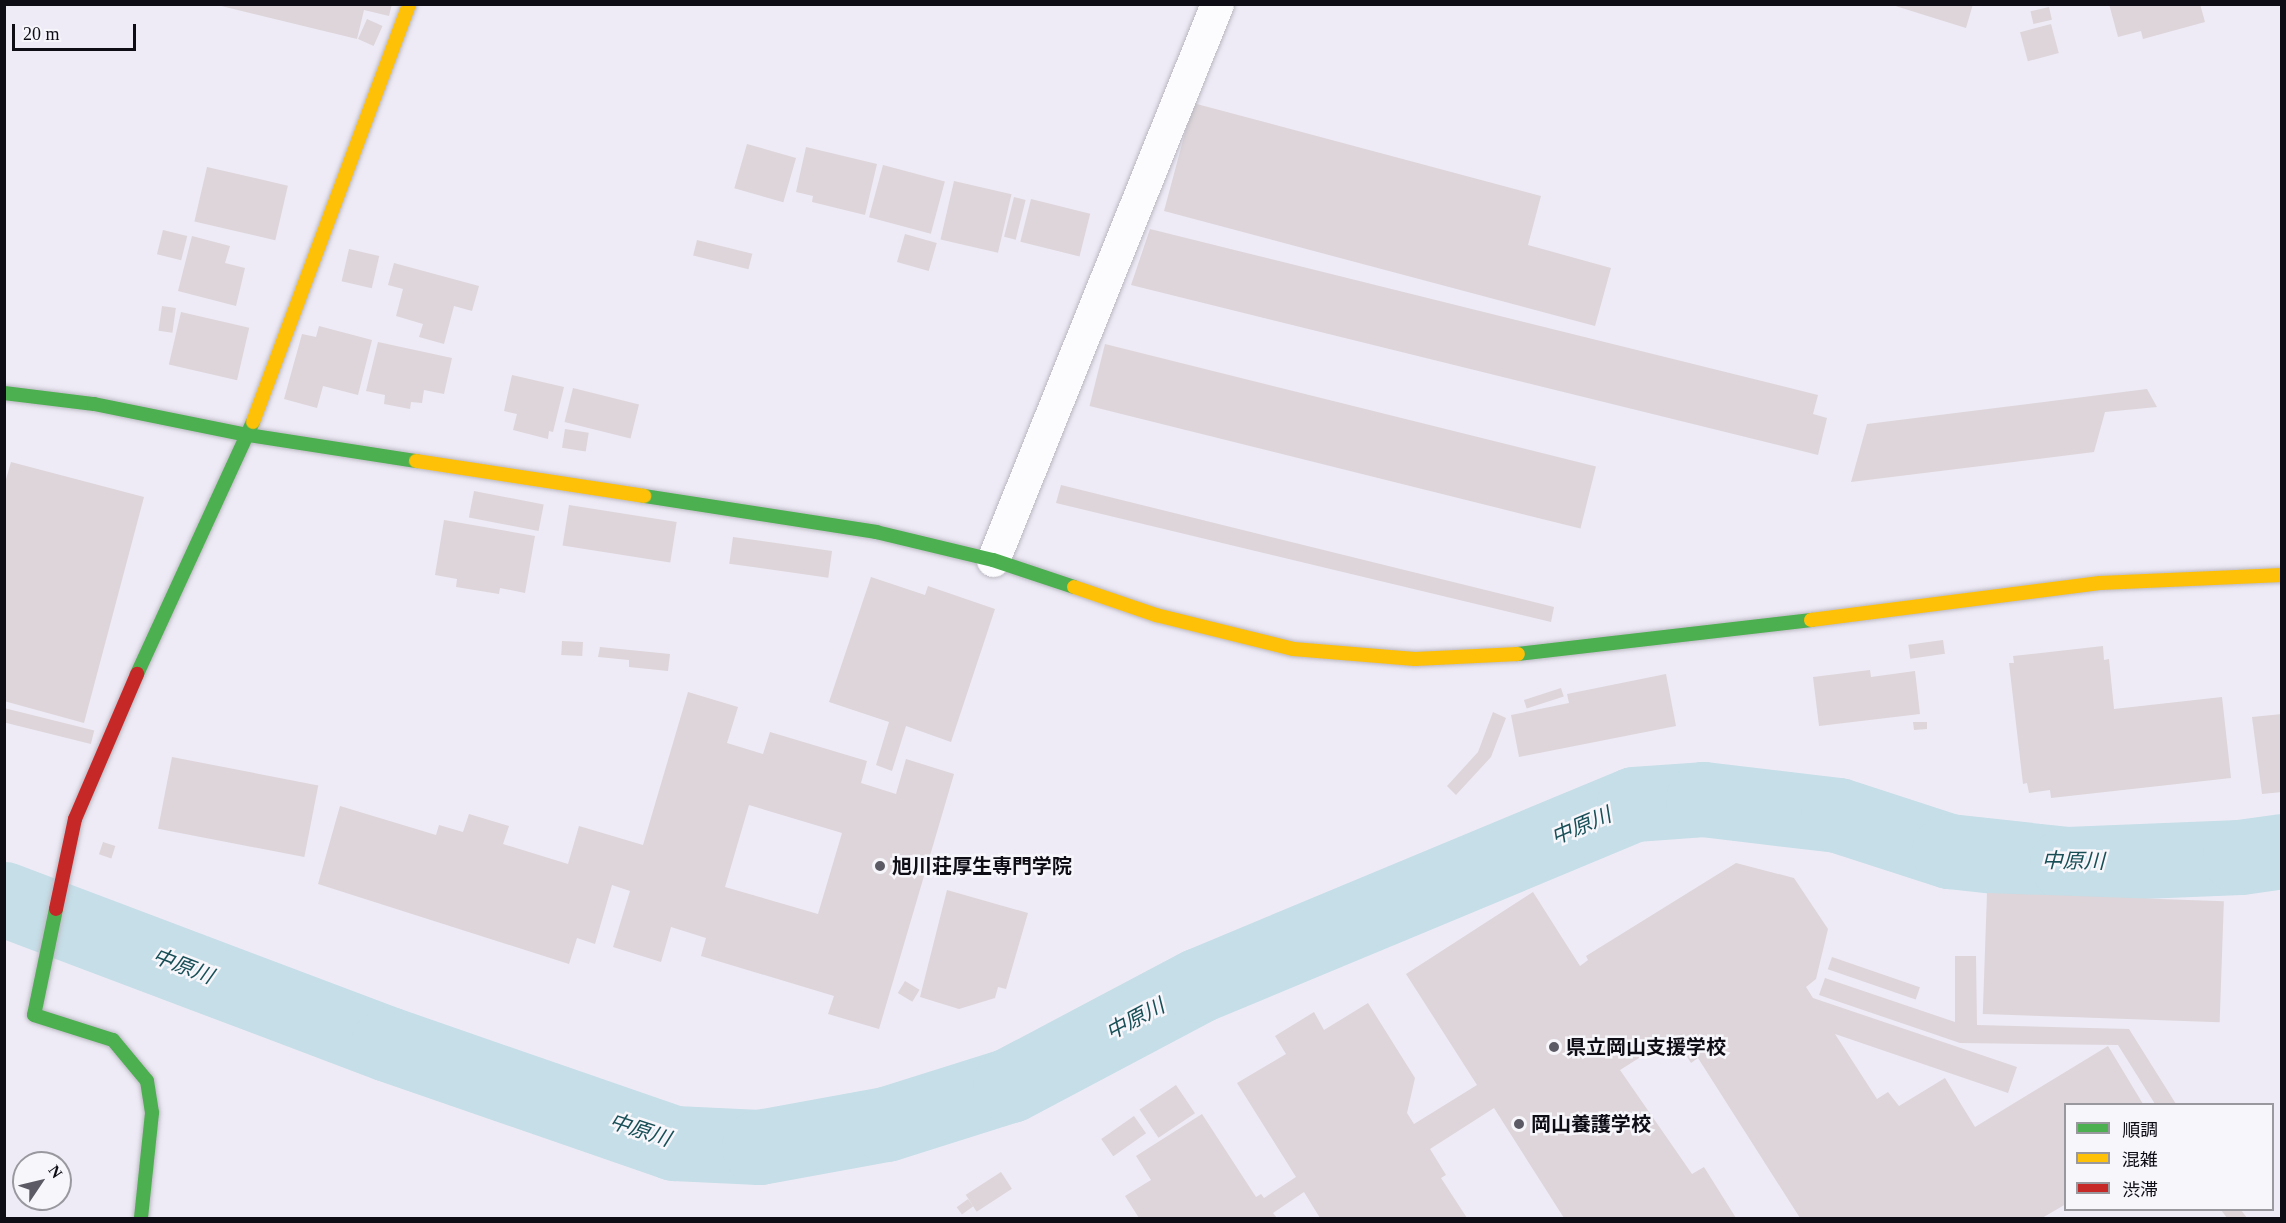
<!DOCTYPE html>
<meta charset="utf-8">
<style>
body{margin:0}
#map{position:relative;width:2286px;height:1223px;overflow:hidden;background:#eeebf6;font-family:"Times New Roman","Noto Sans JP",serif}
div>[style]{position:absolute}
.river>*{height:75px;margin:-37.5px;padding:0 37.5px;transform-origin:37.5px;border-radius:37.5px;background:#c5dee7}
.building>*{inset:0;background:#ddd5d9;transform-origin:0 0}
.roads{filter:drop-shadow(0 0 2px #bab7c1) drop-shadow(0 0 2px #bab7c1)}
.street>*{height:33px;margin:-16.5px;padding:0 16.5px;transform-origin:16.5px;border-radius:16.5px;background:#fcfcfe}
.fast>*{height:14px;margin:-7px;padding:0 7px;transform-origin:7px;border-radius:7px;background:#4caf50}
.slow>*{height:14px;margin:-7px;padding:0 7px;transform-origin:7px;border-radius:7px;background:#ffc107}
.jam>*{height:14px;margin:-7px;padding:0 7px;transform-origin:7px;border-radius:7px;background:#c62828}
.dots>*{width:16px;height:16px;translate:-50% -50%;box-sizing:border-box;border:3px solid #f7f6fb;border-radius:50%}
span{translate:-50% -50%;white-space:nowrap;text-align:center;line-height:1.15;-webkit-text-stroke:5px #f7f6fb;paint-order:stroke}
.poi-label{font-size:20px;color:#0e0c15;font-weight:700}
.left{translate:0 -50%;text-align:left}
.water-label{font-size:21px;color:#184f57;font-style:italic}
.frame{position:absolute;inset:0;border:6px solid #0e0c15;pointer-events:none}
.legend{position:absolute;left:2064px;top:1103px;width:210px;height:108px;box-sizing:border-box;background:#f7f6fb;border:2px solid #9a989f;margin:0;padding:8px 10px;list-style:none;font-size:18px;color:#0e0c15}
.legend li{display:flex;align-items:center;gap:12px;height:30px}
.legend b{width:30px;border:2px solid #9a989f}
.north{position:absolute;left:12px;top:1151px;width:60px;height:60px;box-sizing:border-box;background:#f7f6fb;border:2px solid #9a989f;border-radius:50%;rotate:55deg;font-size:16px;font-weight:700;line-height:24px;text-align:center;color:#0e0c15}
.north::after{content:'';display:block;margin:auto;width:21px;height:27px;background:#5c5a64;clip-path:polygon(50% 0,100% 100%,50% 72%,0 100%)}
.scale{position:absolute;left:12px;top:24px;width:124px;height:27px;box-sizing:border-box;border:3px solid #0e0c15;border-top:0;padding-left:8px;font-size:18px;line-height:21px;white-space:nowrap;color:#0e0c15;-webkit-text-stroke:4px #f7f6fb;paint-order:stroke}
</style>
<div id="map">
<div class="river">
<div style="left:4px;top:899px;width:410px;rotate:20.7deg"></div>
<div style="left:388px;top:1044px;width:303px;rotate:19.1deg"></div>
<div style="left:674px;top:1143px;width:85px;rotate:2.7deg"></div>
<div style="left:759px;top:1147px;width:129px;rotate:-10.3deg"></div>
<div style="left:886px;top:1124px;width:130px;rotate:-17.5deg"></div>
<div style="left:1010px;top:1085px;width:214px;rotate:-27.9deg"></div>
<div style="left:1199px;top:985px;width:471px;rotate:-22.6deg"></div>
<div style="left:1634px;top:804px;width:69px;rotate:-4.1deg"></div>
<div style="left:1703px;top:799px;width:136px;rotate:6.8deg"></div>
<div style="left:1838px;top:815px;width:117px;rotate:18deg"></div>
<div style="left:1949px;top:851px;width:119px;rotate:6.3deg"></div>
<div style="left:2067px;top:864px;width:173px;rotate:-2.3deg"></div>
<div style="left:2240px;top:857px;width:42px;rotate:-8.1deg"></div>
</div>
<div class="building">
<div style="clip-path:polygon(213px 4px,392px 4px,389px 16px,364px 10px,357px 39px)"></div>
<div style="clip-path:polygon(1889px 4px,1973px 4px,1966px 28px)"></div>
<div style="clip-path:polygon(2109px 4px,2200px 4px,2205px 22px,2143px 39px,2141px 31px,2118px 37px)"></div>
<div style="left:2049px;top:7px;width:13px;height:19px;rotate:77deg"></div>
<div style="left:367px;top:19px;width:17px;height:22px;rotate:24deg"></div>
<div style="left:2051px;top:24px;width:30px;height:32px;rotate:75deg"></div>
<div style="clip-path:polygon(1193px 103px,1541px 196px,1528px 245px,1611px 268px,1595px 326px,1164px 211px)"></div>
<div style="left:747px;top:144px;width:51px;height:46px;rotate:16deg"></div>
<div style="clip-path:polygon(806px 147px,877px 164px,865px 215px,812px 202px,813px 196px,796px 192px)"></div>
<div style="left:883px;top:165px;width:64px;height:54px;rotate:15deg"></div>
<div style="left:207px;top:167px;width:83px;height:56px;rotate:13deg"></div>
<div style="left:954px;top:181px;width:59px;height:60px;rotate:13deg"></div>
<div style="left:1014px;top:197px;width:12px;height:41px;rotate:14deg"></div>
<div style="left:1031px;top:199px;width:61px;height:44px;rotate:14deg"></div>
<div style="clip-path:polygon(1150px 229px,1818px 395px,1813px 414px,1827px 418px,1818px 455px,1131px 285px)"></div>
<div style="left:163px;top:230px;width:25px;height:25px;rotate:14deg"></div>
<div style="left:905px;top:234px;width:33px;height:29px;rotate:16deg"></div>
<div style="clip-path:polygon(192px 236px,230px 246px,225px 263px,245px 268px,236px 306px,178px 291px)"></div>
<div style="left:697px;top:240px;width:57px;height:16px;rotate:14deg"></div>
<div style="left:349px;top:249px;width:31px;height:33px;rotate:13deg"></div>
<div style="clip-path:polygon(394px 263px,479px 286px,472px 311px,454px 306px,444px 344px,419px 337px,423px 324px,396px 316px,403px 289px,388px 285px)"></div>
<div style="left:162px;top:306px;width:14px;height:25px;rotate:8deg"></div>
<div style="left:181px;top:312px;width:70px;height:54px;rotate:13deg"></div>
<div style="clip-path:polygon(319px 326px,372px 340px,358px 395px,323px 386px,317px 408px,284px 399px,302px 334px,316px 337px)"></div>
<div style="clip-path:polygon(378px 342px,452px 358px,444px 394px,424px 390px,422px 403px,411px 402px,410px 409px,384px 404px,385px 395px,366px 391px)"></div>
<div style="left:1105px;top:344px;width:506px;height:64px;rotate:14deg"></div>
<div style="clip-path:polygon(512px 375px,564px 387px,553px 432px,549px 431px,548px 439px,513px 430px,517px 414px,504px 411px)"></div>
<div style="left:573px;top:388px;width:68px;height:35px;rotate:14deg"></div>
<div style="clip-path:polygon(2147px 389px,2157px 407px,2105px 412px,2094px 452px,1851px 482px,1867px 424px)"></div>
<div style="left:565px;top:429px;width:24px;height:19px;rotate:9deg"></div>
<div style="clip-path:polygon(11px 462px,144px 497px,84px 723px,4px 701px,4px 486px)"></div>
<div style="clip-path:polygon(1061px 485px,1554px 607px,1551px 622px,1056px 503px)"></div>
<div style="left:474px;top:491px;width:71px;height:27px;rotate:11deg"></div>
<div style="left:569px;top:505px;width:109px;height:41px;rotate:9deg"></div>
<div style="clip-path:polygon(444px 520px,535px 536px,525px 593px,500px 588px,499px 594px,456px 587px,457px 579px,435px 575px)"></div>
<div style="left:733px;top:537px;width:100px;height:27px;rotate:8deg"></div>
<div style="clip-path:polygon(871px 577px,925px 595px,928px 586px,995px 609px,951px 742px,906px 726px,892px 771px,876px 765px,889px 722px,829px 702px)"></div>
<div style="left:1943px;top:640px;width:14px;height:35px;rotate:82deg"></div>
<div style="left:562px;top:641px;width:21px;height:14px;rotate:3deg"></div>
<div style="clip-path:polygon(2103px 646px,2104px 660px,2109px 659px,2114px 709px,2222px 697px,2231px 778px,2051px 798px,2050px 790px,2029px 793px,2027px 783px,2023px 784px,2009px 663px,2014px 663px,2013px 656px)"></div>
<div style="clip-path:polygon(600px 647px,670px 654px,668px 671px,629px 667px,629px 660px,598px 657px)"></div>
<div style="clip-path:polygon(1870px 670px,1871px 677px,1915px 671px,1920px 714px,1819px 726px,1813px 677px)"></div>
<div style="clip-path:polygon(1666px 674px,1676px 726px,1519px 757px,1511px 715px,1569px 703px,1567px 694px)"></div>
<div style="left:1561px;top:688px;width:9px;height:39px;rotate:72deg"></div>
<div style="clip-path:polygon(evenodd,688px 692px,738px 707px,727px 743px,763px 754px,770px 732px,867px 761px,861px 783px,896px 794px,906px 759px,954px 774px,879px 1029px,828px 1014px,834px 996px,701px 956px,706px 938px,671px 927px,661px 962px,613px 947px,630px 891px,612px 885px,595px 944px,577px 938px,569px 964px,318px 884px,340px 806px,436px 835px,439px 825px,463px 832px,469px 814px,509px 826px,503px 844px,568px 864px,579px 826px,643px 845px,688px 692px,749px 805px,842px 833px,818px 914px,725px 887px,749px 805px)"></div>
<div style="left:4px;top:708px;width:93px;height:14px;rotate:14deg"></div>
<div style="clip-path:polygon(1493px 712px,1506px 718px,1491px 757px,1456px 795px,1447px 786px,1478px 752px)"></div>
<div style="clip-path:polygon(2282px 714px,2282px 792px,2262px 794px,2252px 717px)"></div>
<div style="clip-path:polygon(1913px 722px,1927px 722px,1927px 729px,1914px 730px)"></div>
<div style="left:172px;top:757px;width:149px;height:73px;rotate:11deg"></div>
<div style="left:103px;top:842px;width:13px;height:13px;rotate:18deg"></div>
<div style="clip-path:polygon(1736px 863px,1794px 878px,1828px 929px,1816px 979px,1806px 987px,1813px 998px,2017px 1067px,2008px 1093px,1835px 1034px,1877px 1099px,1888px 1092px,1899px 1106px,1945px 1078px,1975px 1127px,2108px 1046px,2143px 1104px,2066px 1104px,2066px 1204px,2042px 1218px,1800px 1218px,1698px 1058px,1691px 1063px,1674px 1036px,1620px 1070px,1692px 1174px,1704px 1167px,1736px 1218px,1564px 1218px,1494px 1108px,1430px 1149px,1446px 1175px,1441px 1178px,1467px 1218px,1320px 1218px,1304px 1192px,1273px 1213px,1277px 1218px,1139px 1218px,1125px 1196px,1151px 1180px,1136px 1156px,1202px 1114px,1256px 1197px,1261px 1194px,1264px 1198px,1296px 1177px,1237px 1083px,1286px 1054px,1275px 1036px,1314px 1012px,1324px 1030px,1368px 1003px,1415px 1078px,1407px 1113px,1414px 1124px,1477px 1085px,1406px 974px,1533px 892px,1580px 966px,1588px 960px,1586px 956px)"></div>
<div style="clip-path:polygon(947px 890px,1028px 913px,1006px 989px,998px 987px,995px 998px,959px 1009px,920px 997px)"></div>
<div style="left:1987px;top:893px;width:237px;height:121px;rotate:2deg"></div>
<div style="clip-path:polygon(1955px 956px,1976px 956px,1977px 1025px,2129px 1029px,2176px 1104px,2155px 1104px,2118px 1045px,1960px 1043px,1819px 995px,1825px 978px,1955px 1022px)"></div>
<div style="left:1832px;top:957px;width:93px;height:13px;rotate:19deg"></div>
<div style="left:905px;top:981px;width:17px;height:14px;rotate:31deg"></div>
<div style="left:1176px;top:1085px;width:34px;height:44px;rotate:56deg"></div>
<div style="left:1134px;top:1116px;width:21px;height:40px;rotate:55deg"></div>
<div style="left:1001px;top:1172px;width:20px;height:42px;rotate:57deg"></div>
<div style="left:968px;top:1199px;width:9px;height:14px;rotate:54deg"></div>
<div style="clip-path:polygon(2221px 1210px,2241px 1210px,2247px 1218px,2227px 1218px)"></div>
</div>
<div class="roads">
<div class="street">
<div style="left:993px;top:560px;width:599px;rotate:-68.06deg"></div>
</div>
<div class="fast">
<div style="left:4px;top:393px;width:91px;rotate:7deg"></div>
<div style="left:94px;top:404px;width:157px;rotate:11.4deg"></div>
<div style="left:248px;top:435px;width:170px;rotate:8.8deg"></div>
<div style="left:644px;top:496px;width:235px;rotate:8.8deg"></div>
<div style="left:876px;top:532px;width:120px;rotate:13.5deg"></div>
<div style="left:993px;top:560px;width:85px;rotate:18.4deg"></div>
<div style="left:1518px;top:654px;width:295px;rotate:-6.6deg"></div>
<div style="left:137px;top:674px;width:277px;rotate:-65.3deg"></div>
<div style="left:56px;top:909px;width:108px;rotate:101.7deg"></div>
<div style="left:34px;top:1015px;width:83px;rotate:17.6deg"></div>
<div style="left:113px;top:1040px;width:53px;rotate:50.3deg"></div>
<div style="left:147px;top:1081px;width:32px;rotate:81deg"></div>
<div style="left:152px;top:1113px;width:106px;rotate:96deg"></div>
</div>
<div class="slow">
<div style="left:253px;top:422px;width:446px;rotate:-69.5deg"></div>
<div style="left:416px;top:461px;width:231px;rotate:8.7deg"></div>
<div style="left:1074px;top:587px;width:87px;rotate:18.9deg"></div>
<div style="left:1156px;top:615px;width:141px;rotate:13.9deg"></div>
<div style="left:1293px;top:649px;width:122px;rotate:4.7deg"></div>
<div style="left:1415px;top:659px;width:103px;rotate:-2.8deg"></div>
<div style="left:1811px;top:620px;width:291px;rotate:-7.3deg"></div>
<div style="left:2100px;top:583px;width:182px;rotate:-2.5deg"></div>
</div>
<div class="jam">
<div style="left:56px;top:909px;width:92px;rotate:-78.1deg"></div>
<div style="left:75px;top:819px;width:158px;rotate:-66.8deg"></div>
</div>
</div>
<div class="dots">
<div style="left:880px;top:866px;background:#5c5a64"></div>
<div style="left:1554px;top:1047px;background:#5c5a64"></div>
<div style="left:1519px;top:1124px;background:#5c5a64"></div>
</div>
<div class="poi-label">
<span class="left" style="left:892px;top:866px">旭川荘厚生専門学院</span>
<span class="left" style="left:1566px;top:1047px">県立岡山支援学校</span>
<span class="left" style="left:1531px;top:1124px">岡山養護学校</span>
</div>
<div class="water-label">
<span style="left:1581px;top:826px;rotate:-23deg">中原川</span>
<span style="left:2073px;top:861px;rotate:1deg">中原川</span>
<span style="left:183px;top:966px;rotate:21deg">中原川</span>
<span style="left:1135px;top:1019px;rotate:-28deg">中原川</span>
<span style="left:640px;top:1130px;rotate:18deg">中原川</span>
</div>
<div class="frame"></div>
<ul class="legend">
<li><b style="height:8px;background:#4caf50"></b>順調</li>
<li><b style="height:8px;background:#ffc107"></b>混雑</li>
<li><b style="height:8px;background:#c62828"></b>渋滞</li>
</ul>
<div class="north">N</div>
<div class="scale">20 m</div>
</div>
